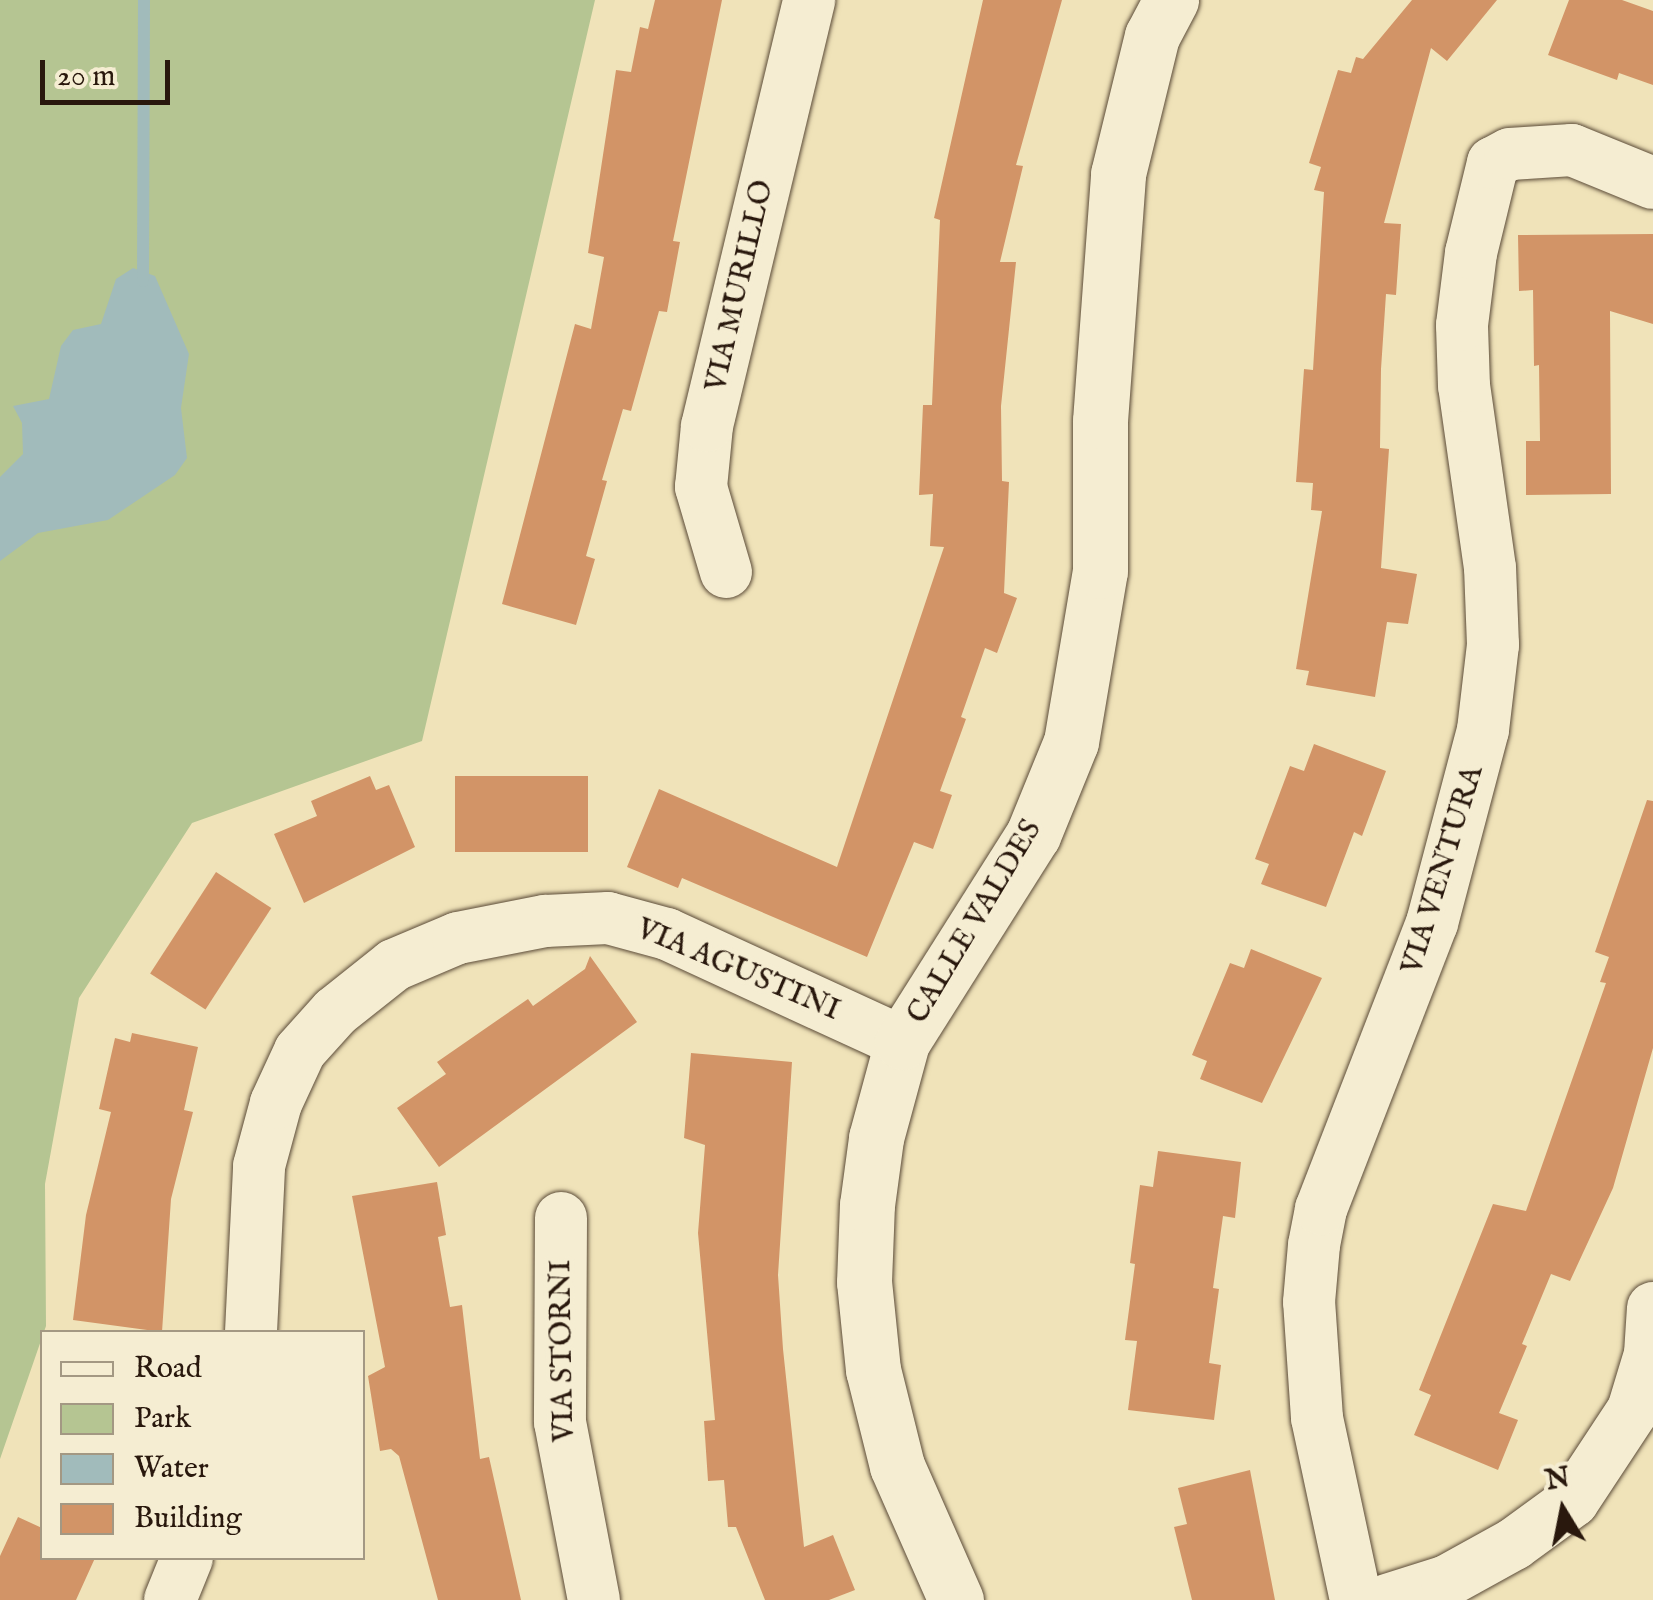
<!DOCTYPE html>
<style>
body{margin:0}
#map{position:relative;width:1653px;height:1600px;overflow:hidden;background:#f0e3b9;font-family:"IM FELL English",serif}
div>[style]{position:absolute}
.green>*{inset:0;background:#b5c592}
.water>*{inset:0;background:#a1bbbb}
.stream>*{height:12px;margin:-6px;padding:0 6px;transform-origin:6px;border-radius:6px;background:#a1bbbb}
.building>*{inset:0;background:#d29467;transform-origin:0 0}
.roads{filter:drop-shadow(0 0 2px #5b4b38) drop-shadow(0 0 2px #5b4b38)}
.street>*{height:52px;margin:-26px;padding:0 26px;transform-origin:26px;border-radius:26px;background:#f5edd2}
.secondary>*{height:55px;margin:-27.5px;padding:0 27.5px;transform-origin:27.5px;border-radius:27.5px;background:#f5edd2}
span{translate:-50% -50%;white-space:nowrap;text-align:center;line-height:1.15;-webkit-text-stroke:9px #f5edd2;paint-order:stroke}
.street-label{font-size:30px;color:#29180d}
.legend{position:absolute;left:40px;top:1330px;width:325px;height:230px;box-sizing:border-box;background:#f5edd2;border:2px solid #a39883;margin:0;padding:12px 18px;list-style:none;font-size:30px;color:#29180d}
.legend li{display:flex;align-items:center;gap:20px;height:50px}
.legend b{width:50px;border:2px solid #a39883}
.north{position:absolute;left:1513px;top:1460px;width:100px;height:100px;-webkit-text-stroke:8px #f5edd2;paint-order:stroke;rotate:350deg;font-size:28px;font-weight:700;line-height:40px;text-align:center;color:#29180d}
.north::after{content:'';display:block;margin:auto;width:35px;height:45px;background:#29180d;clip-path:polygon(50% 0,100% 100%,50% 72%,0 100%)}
.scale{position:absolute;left:40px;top:60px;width:130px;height:45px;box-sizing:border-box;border:5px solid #29180d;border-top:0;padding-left:12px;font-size:30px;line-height:35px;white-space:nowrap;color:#29180d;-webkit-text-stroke:8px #f5edd2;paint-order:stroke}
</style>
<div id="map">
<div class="green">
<div style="clip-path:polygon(0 0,595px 0,422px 741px,192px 823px,79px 998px,45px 1184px,46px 1326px,0 1459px)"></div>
</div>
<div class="water">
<div style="clip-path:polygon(133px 268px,155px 276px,189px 354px,181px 408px,187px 458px,175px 475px,108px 520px,38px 533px,0 561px,0 477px,23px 454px,22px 423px,13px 406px,49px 399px,61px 346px,73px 330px,101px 324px,116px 279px)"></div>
</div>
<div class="stream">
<div style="left:143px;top:281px;width:281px;rotate:-89.8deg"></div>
</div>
<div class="building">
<div style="clip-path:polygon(655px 0,722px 0,673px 241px,680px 242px,667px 312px,659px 311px,631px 411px,623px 409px,602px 480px,607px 481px,586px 556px,595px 559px,576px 625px,502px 604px,575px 324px,591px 329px,604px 257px,588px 253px,616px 70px,631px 72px,640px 27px,648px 29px)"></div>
<div style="clip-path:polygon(983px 0,1062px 0,1016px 165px,1023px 166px,1000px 262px,1016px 262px,1001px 406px,1002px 481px,1009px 482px,1004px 593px,1017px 598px,997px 653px,985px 648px,961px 717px,966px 719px,940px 791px,952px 795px,933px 849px,914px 842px,867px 957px,682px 878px,678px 888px,627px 867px,659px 789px,837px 867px,944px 547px,930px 546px,933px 494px,919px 495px,923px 405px,932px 405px,940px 220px,934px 218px)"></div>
<div style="clip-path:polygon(1412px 0,1497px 0,1447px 61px,1431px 48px,1384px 223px,1401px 224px,1396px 295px,1386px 294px,1381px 369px,1380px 448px,1389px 449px,1381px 568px,1417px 574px,1408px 624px,1387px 622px,1375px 697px,1306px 685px,1309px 671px,1296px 669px,1322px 511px,1311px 510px,1313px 483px,1296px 482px,1304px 369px,1313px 370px,1324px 192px,1314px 190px,1321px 167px,1309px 163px,1338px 70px,1351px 73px,1356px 57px,1363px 59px)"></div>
<div style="clip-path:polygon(1569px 0,1622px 0,1653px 11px,1653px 85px,1619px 73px,1617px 80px,1548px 55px)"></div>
<div style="clip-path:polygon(1653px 234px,1653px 324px,1610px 311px,1611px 494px,1526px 495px,1526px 441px,1540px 441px,1539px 365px,1534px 366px,1533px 290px,1519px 291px,1518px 235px)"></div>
<div style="clip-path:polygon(1314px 744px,1386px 771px,1362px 836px,1354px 832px,1326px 907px,1261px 884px,1269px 864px,1255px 859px,1290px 766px,1304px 771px)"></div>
<div style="clip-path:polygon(370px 776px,376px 790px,389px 785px,415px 847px,304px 903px,274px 834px,317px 816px,311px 801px)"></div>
<div style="left:455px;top:776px;width:133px;height:76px"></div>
<div style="clip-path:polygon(1647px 800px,1653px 801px,1653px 1048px,1613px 1188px,1570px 1281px,1551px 1274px,1522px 1344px,1527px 1346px,1499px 1413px,1518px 1420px,1498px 1470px,1414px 1435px,1431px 1395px,1419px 1390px,1493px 1204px,1526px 1211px,1606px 983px,1600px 982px,1609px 957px,1595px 952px)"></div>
<div style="left:216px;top:872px;width:66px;height:121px;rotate:33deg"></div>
<div style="clip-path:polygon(1251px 949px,1322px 978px,1262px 1103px,1200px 1079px,1207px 1061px,1192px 1055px,1230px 963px,1244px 968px)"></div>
<div style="clip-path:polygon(590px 956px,637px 1022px,439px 1167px,397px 1108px,446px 1074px,437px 1062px,528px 999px,533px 1006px,585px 969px)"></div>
<div style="clip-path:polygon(132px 1033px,198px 1047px,184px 1110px,193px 1112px,171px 1199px,162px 1332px,73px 1320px,86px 1215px,111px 1112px,99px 1109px,115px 1038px,130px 1042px)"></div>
<div style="clip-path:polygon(691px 1053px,792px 1062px,778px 1275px,783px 1349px,804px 1547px,833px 1535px,855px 1590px,829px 1600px,765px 1600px,736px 1527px,728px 1527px,724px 1480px,708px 1481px,704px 1421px,715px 1420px,698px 1233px,705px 1145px,684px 1138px)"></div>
<div style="clip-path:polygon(1158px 1151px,1241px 1162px,1235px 1218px,1223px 1216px,1213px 1288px,1219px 1289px,1209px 1363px,1221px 1365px,1214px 1420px,1128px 1410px,1137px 1341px,1125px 1340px,1135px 1264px,1130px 1263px,1140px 1185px,1153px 1187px)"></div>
<div style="clip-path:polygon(437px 1182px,446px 1235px,438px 1237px,450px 1307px,462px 1305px,480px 1459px,489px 1457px,521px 1600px,438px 1600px,399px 1456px,391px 1449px,380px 1451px,368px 1376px,385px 1367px,352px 1196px)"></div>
<div style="clip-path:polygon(1250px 1470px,1275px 1600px,1192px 1600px,1174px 1527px,1187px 1524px,1178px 1488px)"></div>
<div style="clip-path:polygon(18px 1517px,42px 1528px,42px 1558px,95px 1558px,76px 1600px,0 1600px,0 1556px)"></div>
</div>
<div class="roads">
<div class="street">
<div style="left:726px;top:572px;width:89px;rotate:-106.4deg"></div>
<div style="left:701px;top:487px;width:61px;rotate:-84.4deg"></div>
<div style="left:707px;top:426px;width:438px;rotate:-76.5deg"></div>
<div style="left:561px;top:1218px;width:204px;rotate:90.3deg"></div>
<div style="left:560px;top:1422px;width:181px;rotate:79.2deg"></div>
<div style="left:251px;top:1332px;width:166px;rotate:-87.2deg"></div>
<div style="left:259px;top:1166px;width:65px;rotate:-74.9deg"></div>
<div style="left:276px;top:1103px;width:57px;rotate:-65.2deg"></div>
<div style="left:300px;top:1051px;width:52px;rotate:-48.1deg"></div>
<div style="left:335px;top:1012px;width:75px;rotate:-38.5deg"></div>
<div style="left:394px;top:965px;width:69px;rotate:-22.9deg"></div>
<div style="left:458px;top:938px;width:89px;rotate:-11.1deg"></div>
<div style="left:545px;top:921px;width:63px;rotate:-2.7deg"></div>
<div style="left:608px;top:918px;width:61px;rotate:15.2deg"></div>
<div style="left:667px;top:934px;width:259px;rotate:24.7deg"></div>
<div style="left:170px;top:1600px;width:45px;rotate:-68deg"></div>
<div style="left:1356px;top:1600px;width:186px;rotate:-102.1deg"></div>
<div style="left:1317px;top:1418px;width:116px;rotate:-93.9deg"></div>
<div style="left:1309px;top:1302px;width:57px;rotate:-85deg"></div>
<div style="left:1314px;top:1245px;width:37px;rotate:-79deg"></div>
<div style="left:1321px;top:1209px;width:307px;rotate:-68.8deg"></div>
<div style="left:1432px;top:923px;width:200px;rotate:-75.2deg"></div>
<div style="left:1483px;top:730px;width:86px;rotate:-83.3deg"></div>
<div style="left:1493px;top:645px;width:77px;rotate:-92.2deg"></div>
<div style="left:1490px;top:568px;width:184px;rotate:-98.1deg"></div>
<div style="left:1464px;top:386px;width:61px;rotate:-91.9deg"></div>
<div style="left:1462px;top:325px;width:73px;rotate:-82.9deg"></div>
<div style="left:1471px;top:253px;width:93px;rotate:-76.3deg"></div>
<div style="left:1493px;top:163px;width:19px;rotate:-28deg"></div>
<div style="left:1510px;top:154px;width:62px;rotate:-3.7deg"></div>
<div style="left:1572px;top:150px;width:87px;rotate:22.2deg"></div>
<div style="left:1387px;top:1600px;width:63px;rotate:-17.6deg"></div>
<div style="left:1447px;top:1581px;width:77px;rotate:-28.9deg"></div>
<div style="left:1514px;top:1544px;width:73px;rotate:-36.1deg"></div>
<div style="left:1573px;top:1501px;width:109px;rotate:-56.6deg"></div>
<div style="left:1633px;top:1410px;width:59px;rotate:-73.1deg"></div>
<div style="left:1650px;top:1354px;width:46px;rotate:-86.3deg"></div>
</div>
<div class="secondary">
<div style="left:956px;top:1600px;width:146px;rotate:-113.8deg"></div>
<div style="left:897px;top:1466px;width:99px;rotate:-104deg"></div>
<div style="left:873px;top:1370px;width:88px;rotate:-95.8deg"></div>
<div style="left:864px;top:1282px;width:77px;rotate:-87.8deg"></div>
<div style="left:867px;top:1205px;width:68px;rotate:-82.3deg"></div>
<div style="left:876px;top:1138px;width:99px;rotate:-74.8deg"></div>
<div style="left:902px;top:1042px;width:245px;rotate:-57.7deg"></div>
<div style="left:1033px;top:835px;width:100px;rotate:-67.8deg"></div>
<div style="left:1071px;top:742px;width:173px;rotate:-80.4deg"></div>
<div style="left:1100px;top:571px;width:150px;rotate:-90deg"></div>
<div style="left:1100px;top:421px;width:248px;rotate:-85.8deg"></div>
<div style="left:1118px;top:174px;width:142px;rotate:-76.2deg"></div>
<div style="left:1152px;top:36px;width:41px;rotate:-62.2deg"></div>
</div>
</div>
<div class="street-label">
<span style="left:740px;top:286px;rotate:-77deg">VIA MURILLO</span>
<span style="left:1443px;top:870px;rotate:-73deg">VIA VENTURA</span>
<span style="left:975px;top:922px;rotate:-59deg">CALLE VALDES</span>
<span style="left:738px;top:970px;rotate:23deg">VIA AGUSTINI</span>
<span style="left:563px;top:1351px;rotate:-91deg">VIA STORNI</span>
</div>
<ul class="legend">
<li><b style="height:12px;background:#f5edd2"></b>Road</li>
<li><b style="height:28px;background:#b5c592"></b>Park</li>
<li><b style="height:28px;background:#a1bbbb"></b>Water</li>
<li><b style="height:28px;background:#d29467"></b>Building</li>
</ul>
<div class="north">N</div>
<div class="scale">20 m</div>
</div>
